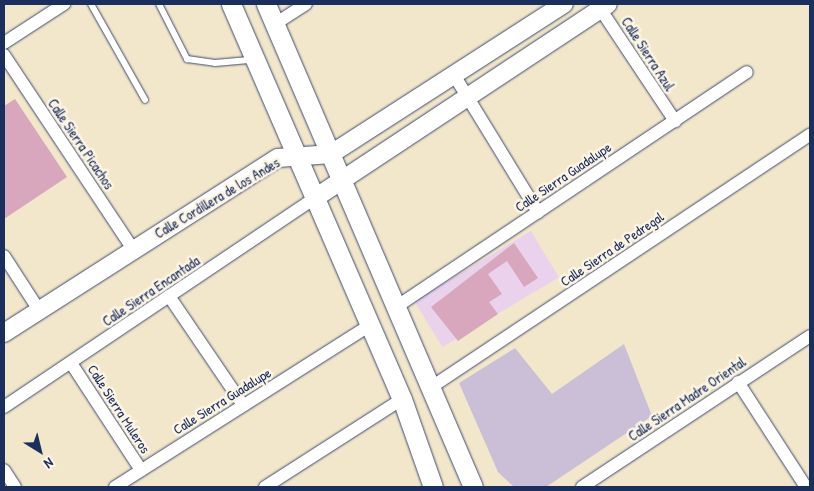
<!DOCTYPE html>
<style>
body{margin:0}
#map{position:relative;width:814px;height:491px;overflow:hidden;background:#f3e7cb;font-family:"Patrick Hand",sans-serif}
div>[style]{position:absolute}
.built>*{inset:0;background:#ead1ec;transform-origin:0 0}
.industrial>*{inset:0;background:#cabfd6}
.building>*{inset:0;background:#d9a7bd}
.roads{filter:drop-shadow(0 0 1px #3b4b6e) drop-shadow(0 0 1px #3b4b6e)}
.lane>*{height:6px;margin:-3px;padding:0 3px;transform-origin:3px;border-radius:3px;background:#fff}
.street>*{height:12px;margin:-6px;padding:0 6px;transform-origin:6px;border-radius:6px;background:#fff}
.secondary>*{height:18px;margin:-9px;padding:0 9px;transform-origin:9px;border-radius:9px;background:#fff}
.primary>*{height:19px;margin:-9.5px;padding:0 9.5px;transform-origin:9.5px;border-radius:9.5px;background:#fff}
span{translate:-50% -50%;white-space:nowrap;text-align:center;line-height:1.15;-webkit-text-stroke:5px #fcf5e5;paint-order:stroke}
.street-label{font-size:14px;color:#1b2f5e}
.frame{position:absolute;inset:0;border:5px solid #1b2f5e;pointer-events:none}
.north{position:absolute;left:15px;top:426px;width:50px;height:50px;-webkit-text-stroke:4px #fcf5e5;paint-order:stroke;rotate:144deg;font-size:14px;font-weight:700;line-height:20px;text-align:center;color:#1b2f5e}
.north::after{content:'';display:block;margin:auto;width:18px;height:22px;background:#1b2f5e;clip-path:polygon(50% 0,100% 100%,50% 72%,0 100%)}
</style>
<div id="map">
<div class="built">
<div style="left:531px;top:231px;width:54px;height:136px;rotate:59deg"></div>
</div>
<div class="industrial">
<div style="clip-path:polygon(624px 344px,652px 416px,546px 487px,514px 487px,498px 472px,459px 383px,515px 348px,552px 394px)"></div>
</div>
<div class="building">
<div style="clip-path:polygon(15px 99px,67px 177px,4px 219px,4px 106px)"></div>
<div style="clip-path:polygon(514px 243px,538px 278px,524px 287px,507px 261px,488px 274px,502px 294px,489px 302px,498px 314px,458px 341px,431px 307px)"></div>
</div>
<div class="roads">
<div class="lane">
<div style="left:91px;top:4px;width:110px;rotate:60.6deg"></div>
<div style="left:159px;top:4px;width:62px;rotate:63deg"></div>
<div style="left:187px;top:59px;width:28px;rotate:8deg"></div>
<div style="left:215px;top:63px;width:37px;rotate:-5deg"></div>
</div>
<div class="street">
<div style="left:597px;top:4px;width:141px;rotate:56.3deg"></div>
<div style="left:275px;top:24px;width:37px;rotate:-33deg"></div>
<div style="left:4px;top:43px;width:72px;rotate:-33deg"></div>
<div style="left:4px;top:55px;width:233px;rotate:56.4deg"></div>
<div style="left:454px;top:75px;width:161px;rotate:58.5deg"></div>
<div style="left:4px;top:256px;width:64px;rotate:57.1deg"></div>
<div style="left:169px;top:296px;width:132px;rotate:55.8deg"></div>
<div style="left:396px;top:307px;width:422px;rotate:-33.8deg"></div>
<div style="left:71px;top:363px;width:128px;rotate:56.8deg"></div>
<div style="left:738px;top:382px;width:125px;rotate:57.1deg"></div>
<div style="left:430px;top:388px;width:457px;rotate:-33.7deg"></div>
<div style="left:4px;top:407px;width:375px;rotate:-33.9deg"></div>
<div style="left:4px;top:470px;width:20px;rotate:57deg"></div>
<div style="left:115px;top:487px;width:302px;rotate:-32.4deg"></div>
<div style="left:265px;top:487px;width:163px;rotate:-32.7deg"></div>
<div style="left:582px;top:487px;width:273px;rotate:-33.5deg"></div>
</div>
<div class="secondary">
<div style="left:315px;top:198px;width:351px;rotate:-33.5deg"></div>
<div style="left:4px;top:333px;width:325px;rotate:-32.6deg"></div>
<div style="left:278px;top:158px;width:53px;rotate:-4.3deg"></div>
<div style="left:331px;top:154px;width:277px;rotate:-32.8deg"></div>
</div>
<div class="primary">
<div style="left:231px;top:4px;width:430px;rotate:66.6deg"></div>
<div style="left:402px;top:399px;width:93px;rotate:70.6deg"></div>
<div style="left:266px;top:4px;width:525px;rotate:66.8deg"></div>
</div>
</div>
<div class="street-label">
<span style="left:648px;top:54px;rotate:57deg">Calle Sierra Azul</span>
<span style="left:81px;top:144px;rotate:56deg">Calle Sierra Picachos</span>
<span style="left:563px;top:177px;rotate:-34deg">Calle Sierra Guadalupe</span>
<span style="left:217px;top:198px;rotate:-31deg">Calle Cordillera de los Andes</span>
<span style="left:612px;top:249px;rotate:-34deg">Calle Sierra de Pedregal</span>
<span style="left:151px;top:291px;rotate:-34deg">Calle Sierra Encantada</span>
<span style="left:687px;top:399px;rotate:-34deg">Calle Sierra Madre Oriental</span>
<span style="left:222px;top:401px;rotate:-32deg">Calle Sierra Guadalupe</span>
<span style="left:119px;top:409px;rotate:57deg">Calle Sierra Muleros</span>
</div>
<div class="frame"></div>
<div class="north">N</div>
</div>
